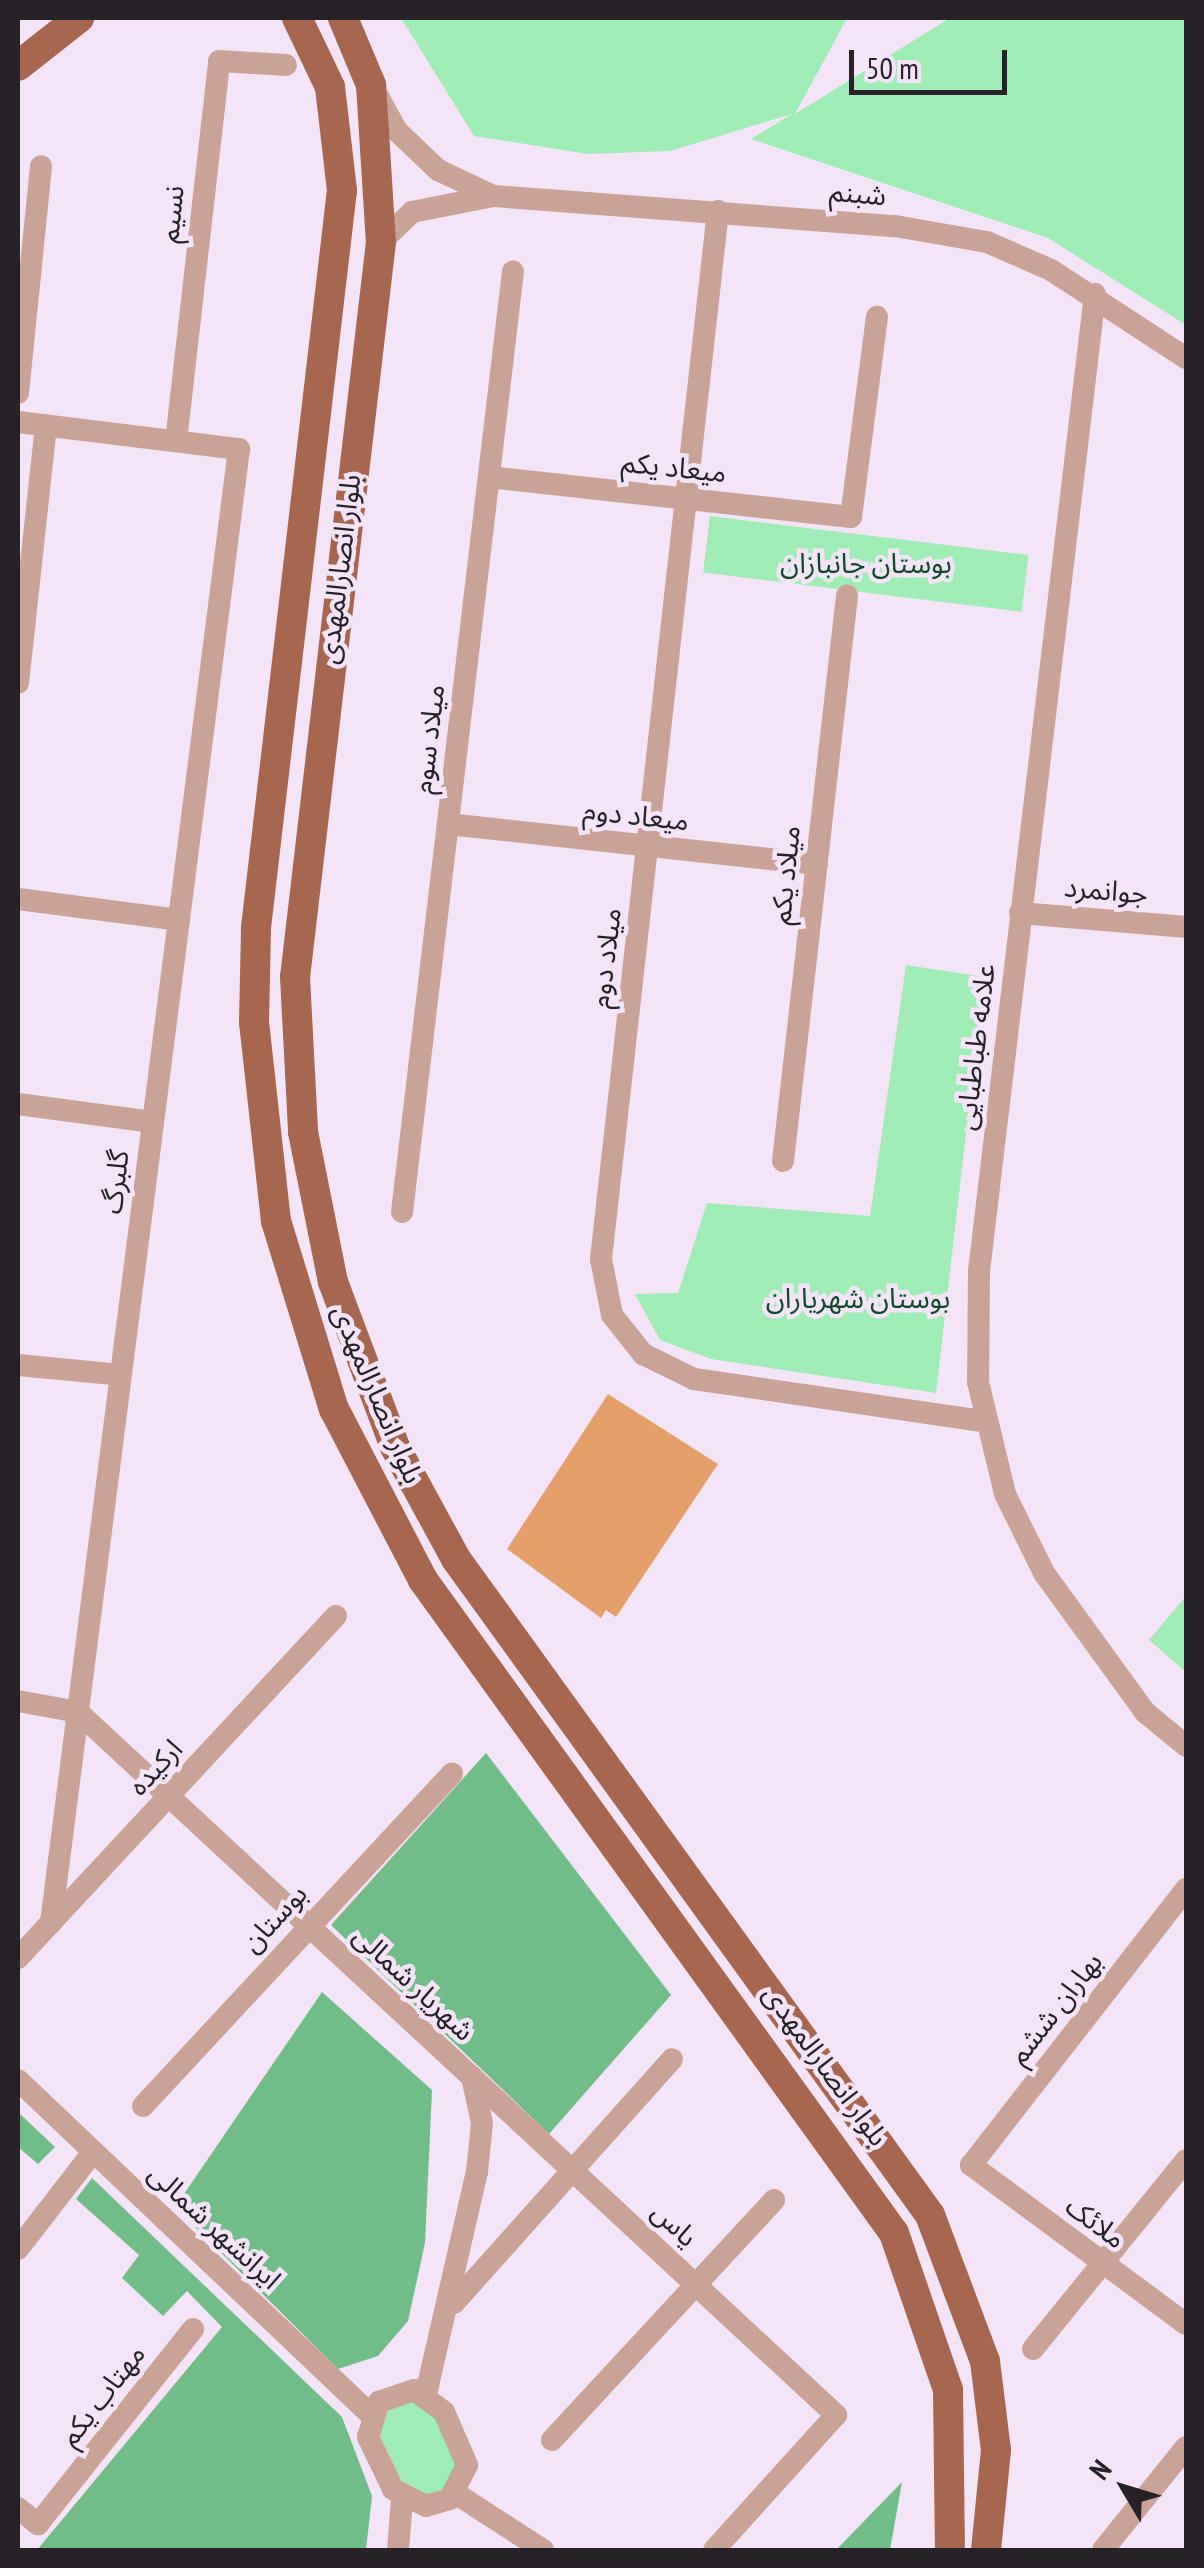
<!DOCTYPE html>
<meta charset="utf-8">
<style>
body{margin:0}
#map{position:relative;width:1204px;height:2568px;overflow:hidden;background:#f4e4f8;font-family:"PT Sans Narrow","Noto Sans Arabic",sans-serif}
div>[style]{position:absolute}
.green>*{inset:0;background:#a0ecb6;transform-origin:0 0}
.forest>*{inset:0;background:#71bd89}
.building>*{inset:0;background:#e49f6a}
.minor>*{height:22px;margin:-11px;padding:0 11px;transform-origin:11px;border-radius:11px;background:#c9a397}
.major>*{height:30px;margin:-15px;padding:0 15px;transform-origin:15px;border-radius:15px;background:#a76650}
span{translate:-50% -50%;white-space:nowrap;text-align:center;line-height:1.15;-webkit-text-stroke:9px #f4e4f8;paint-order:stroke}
.street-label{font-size:28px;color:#272128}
.park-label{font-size:28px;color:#104a28}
.frame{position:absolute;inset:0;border:20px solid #272128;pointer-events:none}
.north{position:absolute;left:1074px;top:2438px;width:100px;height:100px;-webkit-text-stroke:8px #f4e4f8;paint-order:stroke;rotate:308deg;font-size:28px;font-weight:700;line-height:40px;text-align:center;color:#272128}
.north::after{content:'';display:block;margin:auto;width:35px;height:45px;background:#272128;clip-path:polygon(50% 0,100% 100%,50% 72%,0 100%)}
.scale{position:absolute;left:849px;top:50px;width:158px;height:45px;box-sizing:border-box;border:5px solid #272128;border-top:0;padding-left:12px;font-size:30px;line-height:35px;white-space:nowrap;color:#272128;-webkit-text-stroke:8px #f4e4f8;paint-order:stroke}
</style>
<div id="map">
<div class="green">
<div style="clip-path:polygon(401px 18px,847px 18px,795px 114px,950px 18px,1186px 18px,1186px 325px,1048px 238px,751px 139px,792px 114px,670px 151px,588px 154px,474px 136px)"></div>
<div style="left:710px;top:516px;width:321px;height:57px;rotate:7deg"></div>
<div style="clip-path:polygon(906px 965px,984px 977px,936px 1393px,711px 1359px,660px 1340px,635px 1294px,678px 1293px,707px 1203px,870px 1216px)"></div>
<div style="clip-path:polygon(1186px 1596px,1186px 1672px,1149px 1640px)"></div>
<div style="clip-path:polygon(396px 2399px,430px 2404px,457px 2454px,454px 2482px,431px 2497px,403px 2486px,376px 2435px,379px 2415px)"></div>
</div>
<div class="forest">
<div style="clip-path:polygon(486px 1753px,671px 1995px,549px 2134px,331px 1925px)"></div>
<div style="clip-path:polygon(322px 1992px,432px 2090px,425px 2243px,408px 2321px,378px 2356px,338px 2369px,175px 2207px)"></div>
<div style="clip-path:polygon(18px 2112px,55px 2147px,38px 2164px,18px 2147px)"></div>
<div style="clip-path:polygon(92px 2178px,342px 2417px,372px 2496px,366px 2550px,37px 2550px,222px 2327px,187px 2291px,163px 2316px,122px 2278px,139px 2255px,76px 2199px)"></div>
<div style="clip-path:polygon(902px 2482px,890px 2550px,836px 2550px)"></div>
</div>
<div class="building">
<div style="clip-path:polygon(608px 1394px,718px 1464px,616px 1617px,606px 1610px,601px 1618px,507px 1549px)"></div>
</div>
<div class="minor">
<div style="left:373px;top:87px;width:50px;rotate:61.4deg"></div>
<div style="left:397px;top:131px;width:57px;rotate:43.6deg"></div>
<div style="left:438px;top:170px;width:61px;rotate:25.3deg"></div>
<div style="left:718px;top:211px;width:1055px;rotate:96.37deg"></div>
<div style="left:601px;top:1259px;width:57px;rotate:78.9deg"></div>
<div style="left:612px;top:1315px;width:50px;rotate:51.5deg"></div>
<div style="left:643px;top:1354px;width:57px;rotate:26.1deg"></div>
<div style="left:694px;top:1379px;width:291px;rotate:8.3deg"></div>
<div style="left:381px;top:242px;width:43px;rotate:-44.1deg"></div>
<div style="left:412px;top:212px;width:83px;rotate:-11.2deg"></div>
<div style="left:493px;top:196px;width:403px;rotate:4.3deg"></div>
<div style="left:895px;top:226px;width:93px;rotate:9.9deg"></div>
<div style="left:987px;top:242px;width:70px;rotate:23.6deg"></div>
<div style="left:1051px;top:270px;width:161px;rotate:33.1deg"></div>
<div style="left:1095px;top:294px;width:984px;rotate:96.77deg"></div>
<div style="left:979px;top:1271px;width:111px;rotate:90.5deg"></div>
<div style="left:978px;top:1382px;width:115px;rotate:76.4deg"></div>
<div style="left:1005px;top:1494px;width:88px;rotate:63.7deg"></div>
<div style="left:1044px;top:1573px;width:172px;rotate:54deg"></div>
<div style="left:1145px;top:1712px;width:53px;rotate:39.7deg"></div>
<div style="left:18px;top:393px;width:228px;rotate:-84.2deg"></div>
<div style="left:18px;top:422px;width:223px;rotate:7deg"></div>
<div style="left:239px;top:449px;width:1486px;rotate:97.27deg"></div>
<div style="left:176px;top:441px;width:382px;rotate:-83.5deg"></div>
<div style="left:219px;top:61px;width:67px;rotate:3.4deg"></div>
<div style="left:489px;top:477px;width:364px;rotate:6.3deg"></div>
<div style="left:851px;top:517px;width:202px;rotate:-82.6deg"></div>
<div style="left:18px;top:683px;width:259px;rotate:-83.8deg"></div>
<div style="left:448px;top:824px;width:371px;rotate:6.2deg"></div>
<div style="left:18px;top:899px;width:162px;rotate:7.4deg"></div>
<div style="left:1020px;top:913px;width:167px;rotate:4.8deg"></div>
<div style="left:18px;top:1104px;width:136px;rotate:7.6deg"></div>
<div style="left:783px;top:1161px;width:569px;rotate:-83.54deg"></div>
<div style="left:402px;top:1212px;width:947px;rotate:-83.27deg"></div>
<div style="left:18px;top:1365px;width:103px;rotate:5.5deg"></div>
<div style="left:18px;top:1701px;width:61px;rotate:10.4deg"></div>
<div style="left:78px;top:1712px;width:1034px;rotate:42.84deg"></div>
<div style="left:836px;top:2415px;width:182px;rotate:132.1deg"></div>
<div style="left:1186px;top:1889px;width:350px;rotate:127.9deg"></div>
<div style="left:971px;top:2165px;width:267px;rotate:36.5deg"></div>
<div style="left:18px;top:1958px;width:467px;rotate:-47.1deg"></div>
<div style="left:18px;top:2080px;width:487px;rotate:43.5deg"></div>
<div style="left:143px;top:2106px;width:454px;rotate:-47.1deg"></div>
<div style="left:18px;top:2249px;width:123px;rotate:-52.3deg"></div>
<div style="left:454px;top:2303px;width:327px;rotate:-48.2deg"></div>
<div style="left:1033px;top:2349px;width:243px;rotate:-51deg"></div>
<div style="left:414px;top:2390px;width:37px;rotate:36deg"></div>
<div style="left:444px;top:2412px;width:58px;rotate:66.5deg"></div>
<div style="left:467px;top:2465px;width:38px;rotate:117deg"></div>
<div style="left:450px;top:2499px;width:25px;rotate:164deg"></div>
<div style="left:426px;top:2506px;width:37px;rotate:-153deg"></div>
<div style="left:393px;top:2489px;width:58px;rotate:-115.7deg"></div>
<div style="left:368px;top:2437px;width:37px;rotate:-73deg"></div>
<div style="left:379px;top:2402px;width:37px;rotate:-19deg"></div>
<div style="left:426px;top:2394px;width:228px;rotate:-77.1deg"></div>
<div style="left:477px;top:2172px;width:49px;rotate:-84.2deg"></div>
<div style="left:482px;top:2123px;width:47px;rotate:-102.3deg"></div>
<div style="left:552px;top:2440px;width:327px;rotate:-47.2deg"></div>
<div style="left:455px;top:2493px;width:105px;rotate:32.9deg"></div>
<div style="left:18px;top:2508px;width:26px;rotate:39deg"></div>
<div style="left:38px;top:2524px;width:249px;rotate:-51.5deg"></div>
<div style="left:398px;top:2550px;width:51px;rotate:-85.5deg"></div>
<div style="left:1103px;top:2550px;width:132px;rotate:-51.1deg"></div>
</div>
<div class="major">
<div style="left:297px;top:18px;width:76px;rotate:64.4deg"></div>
<div style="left:330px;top:87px;width:104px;rotate:83.4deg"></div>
<div style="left:342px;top:190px;width:743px;rotate:96.65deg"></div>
<div style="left:256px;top:928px;width:94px;rotate:91.2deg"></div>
<div style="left:254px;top:1022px;width:200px;rotate:83.7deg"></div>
<div style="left:276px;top:1221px;width:197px;rotate:72.9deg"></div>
<div style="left:334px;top:1409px;width:193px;rotate:62.5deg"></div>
<div style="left:423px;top:1580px;width:805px;rotate:54.2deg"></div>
<div style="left:894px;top:2233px;width:166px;rotate:71deg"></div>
<div style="left:948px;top:2390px;width:160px;rotate:89.3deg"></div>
<div style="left:343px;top:18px;width:73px;rotate:67.3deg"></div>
<div style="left:371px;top:85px;width:157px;rotate:86.4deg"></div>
<div style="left:381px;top:242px;width:740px;rotate:96.67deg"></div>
<div style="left:295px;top:977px;width:155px;rotate:87deg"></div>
<div style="left:303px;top:1132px;width:153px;rotate:78.7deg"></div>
<div style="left:333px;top:1282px;width:176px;rotate:69.4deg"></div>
<div style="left:395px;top:1447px;width:128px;rotate:61.4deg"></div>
<div style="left:456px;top:1559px;width:809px;rotate:54.15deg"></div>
<div style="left:930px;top:2215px;width:156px;rotate:69.4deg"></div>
<div style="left:985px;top:2361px;width:90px;rotate:83deg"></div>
<div style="left:996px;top:2450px;width:100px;rotate:95.7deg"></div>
<div style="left:18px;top:66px;width:78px;rotate:-38.2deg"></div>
</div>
<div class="street-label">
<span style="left:858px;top:193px;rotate:5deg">شبنم</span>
<span style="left:171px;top:214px;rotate:-84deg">نسیم</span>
<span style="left:674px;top:467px;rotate:6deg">میعاد یکم</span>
<span style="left:339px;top:569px;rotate:-83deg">بلوار انصارالمهدی</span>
<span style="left:428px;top:739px;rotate:-83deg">میلاد سوم</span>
<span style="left:636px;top:815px;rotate:6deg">میعاد دوم</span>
<span style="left:785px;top:875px;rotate:-84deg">میلاد یکم</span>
<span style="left:1106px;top:890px;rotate:5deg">جوانمرد</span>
<span style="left:605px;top:958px;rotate:-83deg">میلاد دوم</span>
<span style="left:975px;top:1047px;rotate:-83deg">علامه طباطبایی</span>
<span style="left:115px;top:1182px;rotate:-83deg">گلبرگ</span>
<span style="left:378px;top:1394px;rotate:67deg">بلوار انصارالمهدی</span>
<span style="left:155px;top:1767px;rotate:-47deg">ارکیده</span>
<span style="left:274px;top:1918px;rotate:-47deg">بوستان</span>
<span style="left:414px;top:1983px;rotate:43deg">شهریار شمالی</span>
<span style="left:1055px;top:2008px;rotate:-52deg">بهاران ششم</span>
<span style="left:826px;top:2065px;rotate:54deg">بلوار انصارالمهدی</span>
<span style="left:1096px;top:2222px;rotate:37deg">ملائک</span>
<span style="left:675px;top:2224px;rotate:43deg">یاس</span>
<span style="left:215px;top:2226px;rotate:43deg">ایرانشهر شمالی</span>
<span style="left:102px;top:2395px;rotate:-52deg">مهتاب یکم</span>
</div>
<div class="park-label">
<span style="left:866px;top:563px">بوستان جانبازان</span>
<span style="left:858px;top:1298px">بوستان شهریاران</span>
</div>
<div class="frame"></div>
<div class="north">N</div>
<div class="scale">50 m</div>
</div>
